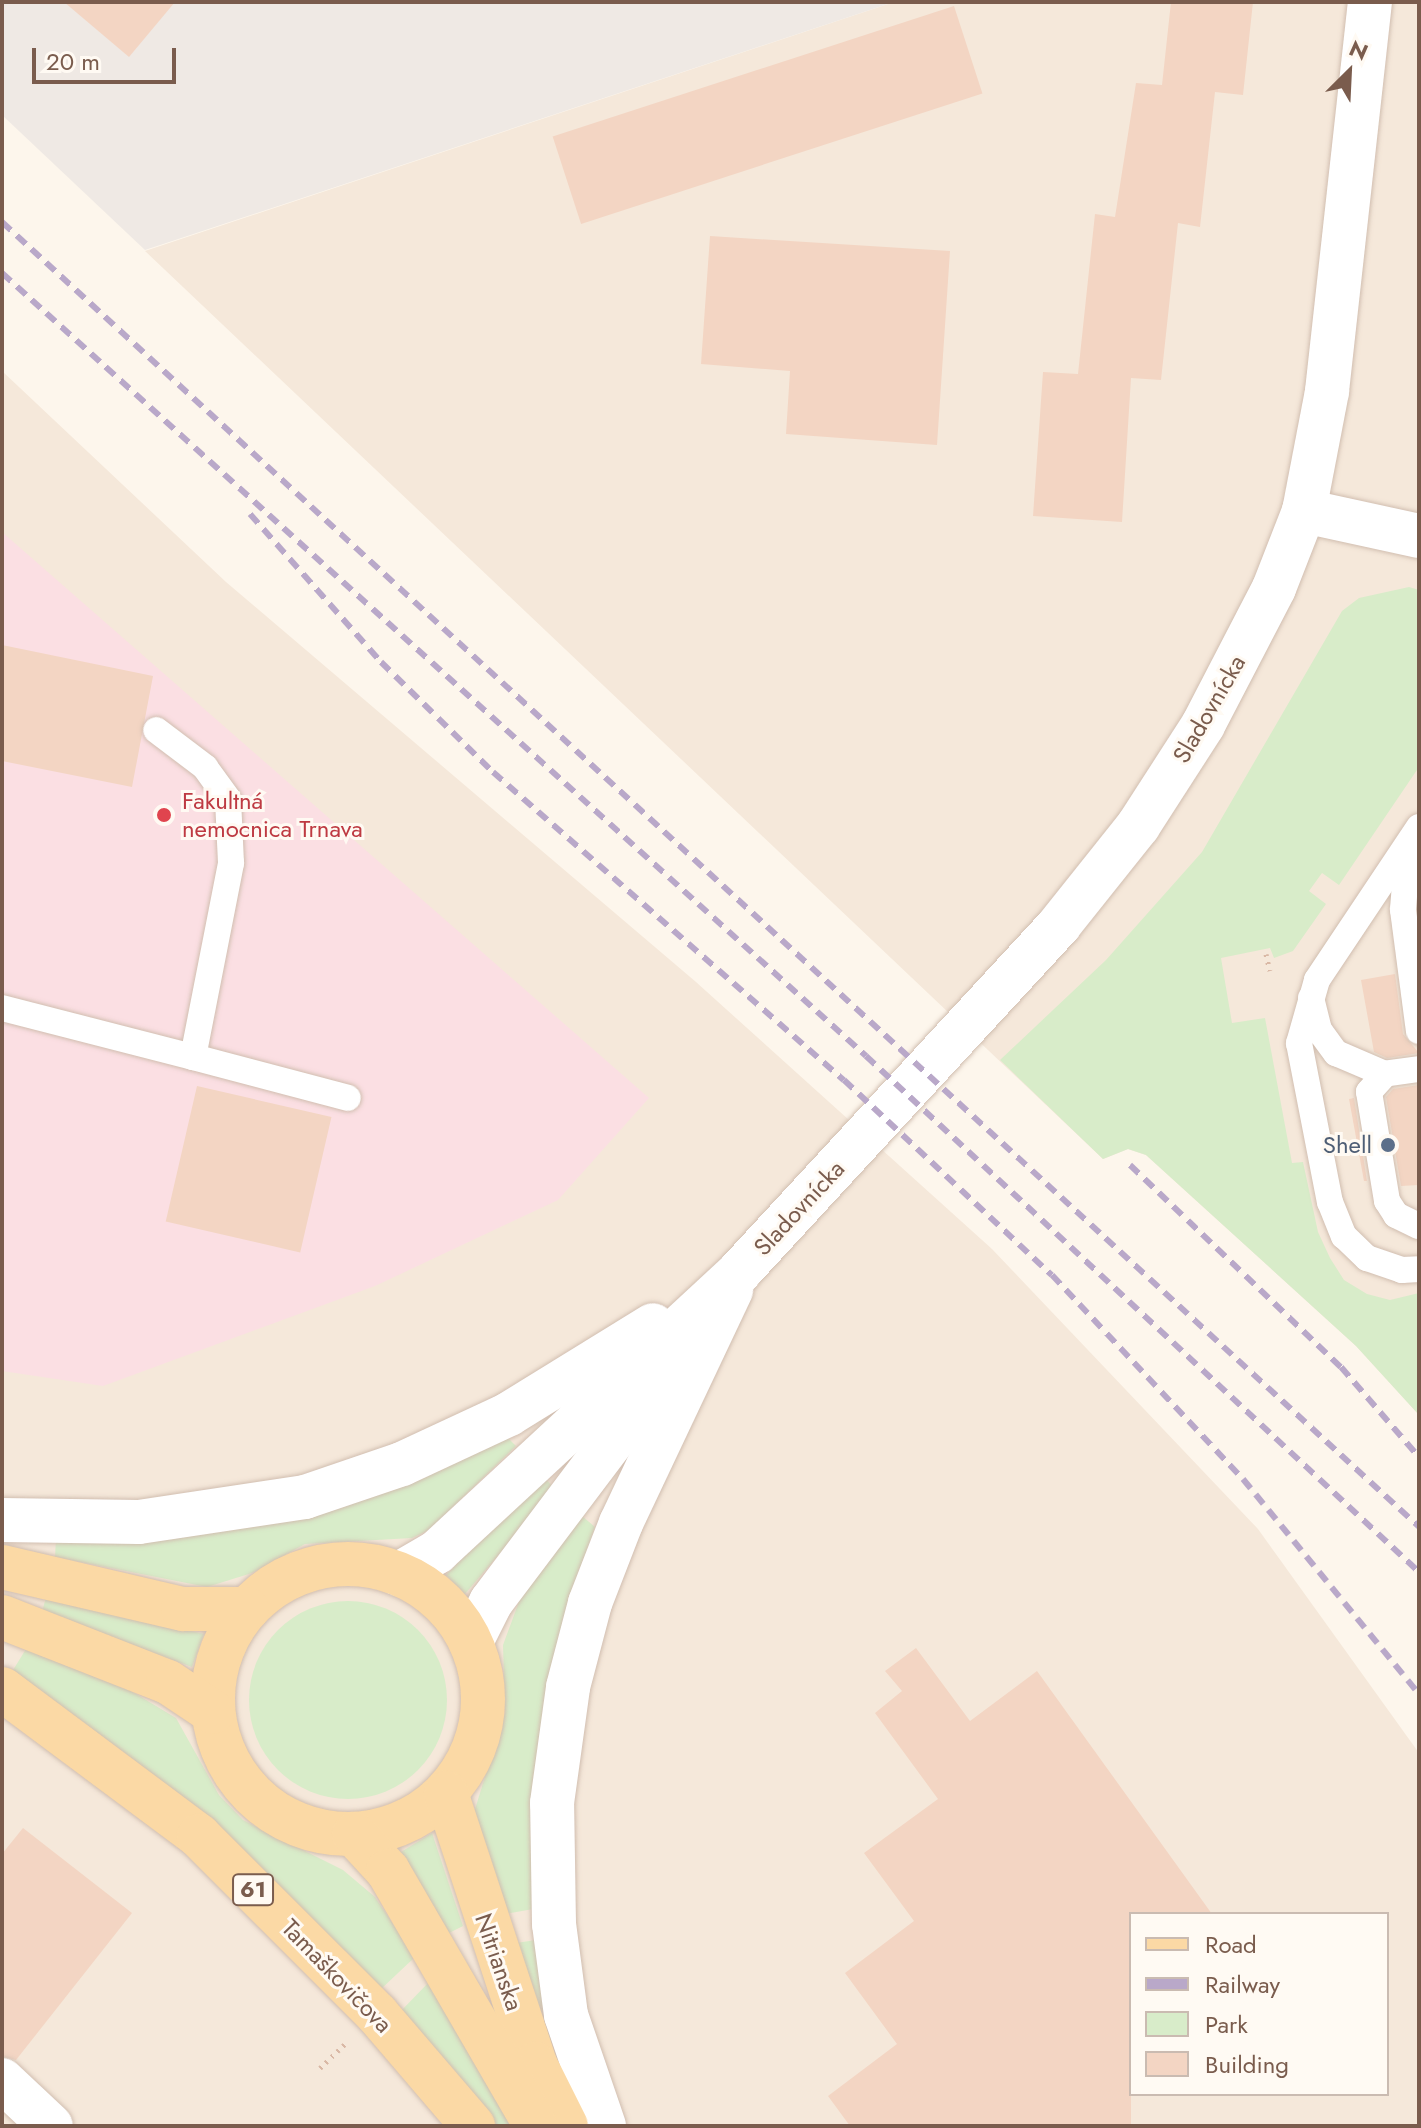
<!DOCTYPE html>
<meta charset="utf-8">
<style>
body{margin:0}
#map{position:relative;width:1421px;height:2128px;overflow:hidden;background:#fdf6ec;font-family:Jost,sans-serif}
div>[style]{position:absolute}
.residential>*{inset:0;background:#f5e8da}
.industrial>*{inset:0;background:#efe9e4}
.medical>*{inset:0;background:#fbdfe3}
.green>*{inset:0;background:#d8ecc9}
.round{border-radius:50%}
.building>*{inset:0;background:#f3d5c3;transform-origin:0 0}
.path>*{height:5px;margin-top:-2.5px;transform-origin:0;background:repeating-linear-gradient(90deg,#d9b8a5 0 2px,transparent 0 8px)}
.roads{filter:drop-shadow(0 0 2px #d1beb0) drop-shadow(0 0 2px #d1beb0)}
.lane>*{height:26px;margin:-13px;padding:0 13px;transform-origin:13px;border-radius:13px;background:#fff}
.street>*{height:44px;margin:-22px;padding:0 22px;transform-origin:22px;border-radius:22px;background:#fff}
.secondary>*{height:44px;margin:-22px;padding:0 22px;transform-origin:22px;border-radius:22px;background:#fff}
.primary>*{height:44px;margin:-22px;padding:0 22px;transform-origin:22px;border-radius:22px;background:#fbd9a5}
.primary>.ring{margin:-22px;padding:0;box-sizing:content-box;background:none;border:44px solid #fbd9a5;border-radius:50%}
.rail>*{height:6px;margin-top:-3px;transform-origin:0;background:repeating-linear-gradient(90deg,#b9a8c9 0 12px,transparent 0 20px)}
.dots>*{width:22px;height:22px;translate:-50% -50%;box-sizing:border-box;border:4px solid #fffaf3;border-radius:50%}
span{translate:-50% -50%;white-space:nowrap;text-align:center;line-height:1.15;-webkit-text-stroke:6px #fffaf3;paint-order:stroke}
.shield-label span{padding:2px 6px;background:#fffaf3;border:2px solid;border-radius:6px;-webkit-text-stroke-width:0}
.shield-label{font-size:22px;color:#7a5c4d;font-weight:700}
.street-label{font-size:24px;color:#7a5c4d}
.health-label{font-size:24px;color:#be3a42}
.left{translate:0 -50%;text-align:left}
.service-label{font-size:24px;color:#4e5e75}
.right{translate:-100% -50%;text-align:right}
.frame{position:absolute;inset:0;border:4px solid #7a5c4d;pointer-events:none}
.legend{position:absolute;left:1129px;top:1912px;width:260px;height:184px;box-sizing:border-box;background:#fffaf3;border:2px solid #cabbb1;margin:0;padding:10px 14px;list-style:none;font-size:24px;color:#7a5c4d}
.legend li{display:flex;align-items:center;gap:16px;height:40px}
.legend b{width:40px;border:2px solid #cabbb1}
.north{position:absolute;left:1309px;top:32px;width:80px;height:80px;-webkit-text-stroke:6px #fffaf3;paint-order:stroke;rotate:24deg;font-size:22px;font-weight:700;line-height:32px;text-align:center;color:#7a5c4d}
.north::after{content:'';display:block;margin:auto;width:28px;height:36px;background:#7a5c4d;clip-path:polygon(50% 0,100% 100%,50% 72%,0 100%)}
.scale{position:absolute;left:32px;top:48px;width:144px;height:36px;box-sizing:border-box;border:4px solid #7a5c4d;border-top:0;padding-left:10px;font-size:24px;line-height:28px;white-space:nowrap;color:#7a5c4d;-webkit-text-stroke:6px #fffaf3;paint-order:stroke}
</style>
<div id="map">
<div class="residential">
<div style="clip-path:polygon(894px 2px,1419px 2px,1419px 1415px,1356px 1346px,1146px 1155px,1128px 1149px,1103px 1159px,145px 251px)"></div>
<div style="clip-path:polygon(evenodd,2px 371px,226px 582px,696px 982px,992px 1249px,1258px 1529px,1419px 1753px,1419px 2126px,2px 2126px,2px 371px,1131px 1914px,1387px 1914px,1387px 2094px,1131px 2094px,1131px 1914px)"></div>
</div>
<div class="industrial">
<div style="clip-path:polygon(2px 2px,894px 2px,145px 250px,2px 115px)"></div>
</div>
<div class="medical">
<div style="clip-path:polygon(2px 532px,649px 1098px,558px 1200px,375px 1286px,103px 1386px,2px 1371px)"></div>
</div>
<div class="green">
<div style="clip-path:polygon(1409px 587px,1419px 590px,1419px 767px,1339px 885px,1322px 873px,1309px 891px,1326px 904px,1293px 951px,1274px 958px,1270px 948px,1221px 958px,1232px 1023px,1265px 1018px,1292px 1163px,1303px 1162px,1318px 1232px,1330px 1258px,1344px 1280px,1367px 1294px,1390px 1300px,1419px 1293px,1419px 1415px,1356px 1346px,1146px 1155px,1128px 1149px,1103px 1159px,1000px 1060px,1106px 960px,1202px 852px,1342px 611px,1359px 598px)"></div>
<div style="clip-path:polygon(503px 1433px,516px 1446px,429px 1530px,412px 1538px,305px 1544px,252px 1573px,207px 1587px,55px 1557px,56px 1539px)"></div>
<div style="clip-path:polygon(543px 1476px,555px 1489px,465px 1594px,446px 1575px)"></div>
<div style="clip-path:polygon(582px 1516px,595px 1527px,571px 1594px,533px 1909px,500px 1915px,472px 1819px,505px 1712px,503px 1645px,524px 1588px)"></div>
<div style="clip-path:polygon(46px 1597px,204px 1634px,192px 1667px,42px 1612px)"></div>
<div class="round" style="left:249px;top:1601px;width:198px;height:198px"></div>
<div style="clip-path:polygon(26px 1649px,121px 1685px,176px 1718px,219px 1795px,243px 1820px,343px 1870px,375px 1897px,415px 1957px,380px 1990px,10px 1675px)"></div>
<div style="clip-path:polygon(432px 1833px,463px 1926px,449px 1933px,401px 1852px)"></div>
<div style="clip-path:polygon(536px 1940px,562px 2070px,560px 2074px,509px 1944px)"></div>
<div style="clip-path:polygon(430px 1981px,515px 2126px,496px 2126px,400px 2012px)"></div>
</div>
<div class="building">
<div style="clip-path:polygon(64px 2px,175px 2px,129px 57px)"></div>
<div style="clip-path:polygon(1171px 2px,1253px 2px,1243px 95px,1215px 92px,1200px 227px,1178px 223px,1161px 380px,1131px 378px,1122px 522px,1033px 516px,1043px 372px,1078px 374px,1095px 214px,1115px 217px,1136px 83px,1162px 85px)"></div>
<div style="left:954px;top:6px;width:92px;height:422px;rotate:72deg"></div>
<div style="clip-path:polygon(710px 236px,950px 251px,937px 445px,786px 434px,790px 371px,701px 364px)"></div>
<div style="clip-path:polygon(2px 645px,153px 676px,132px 787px,2px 761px)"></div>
<div style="clip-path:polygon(1395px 974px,1403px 1034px,1419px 1053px,1387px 1058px,1374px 1052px,1361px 980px)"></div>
<div style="clip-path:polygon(1419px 1085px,1419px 1185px,1401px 1186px,1386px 1097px,1393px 1089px)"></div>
<div style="left:197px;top:1086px;width:138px;height:139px;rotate:13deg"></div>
<div style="clip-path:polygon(1354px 1098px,1367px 1181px,1364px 1181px,1349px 1099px)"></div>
<div style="clip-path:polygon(916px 1648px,970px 1721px,1037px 1671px,1212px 1914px,1131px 1914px,1131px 2126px,850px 2126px,828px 2096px,897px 2044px,845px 1973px,914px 1921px,864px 1853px,938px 1799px,875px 1713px,902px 1691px,885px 1671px)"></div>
<div style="clip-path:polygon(23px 1828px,132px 1913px,16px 2060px,2px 2056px,2px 1854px)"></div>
</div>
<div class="path">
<div style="left:1266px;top:954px;width:17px;rotate:77deg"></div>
<div style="left:320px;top:2068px;width:35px;rotate:-44deg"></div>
</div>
<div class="roads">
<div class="lane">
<div style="left:1419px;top:827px;width:184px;rotate:123.7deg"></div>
<div style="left:1317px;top:980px;width:66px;rotate:105.9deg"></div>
<div style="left:1299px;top:1043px;width:162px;rotate:79deg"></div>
<div style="left:1330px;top:1202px;width:37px;rotate:68deg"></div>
<div style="left:1344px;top:1236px;width:32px;rotate:44deg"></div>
<div style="left:1367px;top:1258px;width:37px;rotate:19deg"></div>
<div style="left:1402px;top:1270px;width:17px;rotate:-3deg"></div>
<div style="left:1408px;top:846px;width:64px;rotate:94.5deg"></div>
<div style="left:1403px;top:910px;width:122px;rotate:82.5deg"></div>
<div style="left:1311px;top:998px;width:33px;rotate:76deg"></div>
<div style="left:1319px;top:1030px;width:29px;rotate:54deg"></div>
<div style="left:1336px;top:1053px;width:53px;rotate:23.2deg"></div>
<div style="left:2px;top:1008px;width:197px;rotate:14.4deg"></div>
<div style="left:193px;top:1057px;width:198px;rotate:-78.9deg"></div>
<div style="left:231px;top:863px;width:64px;rotate:-92.7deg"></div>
<div style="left:228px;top:799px;width:39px;rotate:-126deg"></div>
<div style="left:205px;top:767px;width:61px;rotate:-142.9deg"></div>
<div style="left:193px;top:1057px;width:160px;rotate:14.8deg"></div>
<div style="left:1419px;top:1069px;width:34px;rotate:172deg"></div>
<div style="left:1385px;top:1074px;width:24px;rotate:132deg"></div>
<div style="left:1369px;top:1092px;width:110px;rotate:80.6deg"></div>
<div style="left:1387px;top:1201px;width:17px;rotate:57deg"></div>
<div style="left:1396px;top:1215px;width:25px;rotate:26deg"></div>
</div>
<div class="street">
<div style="left:1304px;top:511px;width:118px;rotate:12.3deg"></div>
<div style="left:2px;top:2080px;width:67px;rotate:43.2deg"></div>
</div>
<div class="secondary">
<div style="left:2px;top:1520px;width:137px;rotate:0.8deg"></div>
<div style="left:139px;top:1522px;width:168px;rotate:-8.6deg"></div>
<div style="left:305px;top:1497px;width:102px;rotate:-18.8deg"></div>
<div style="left:402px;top:1464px;width:118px;rotate:-25deg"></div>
<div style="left:509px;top:1414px;width:169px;rotate:-31.7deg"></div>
<div style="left:399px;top:1574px;width:44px;rotate:-30.1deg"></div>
<div style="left:437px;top:1552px;width:413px;rotate:-42.8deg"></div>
<div style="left:740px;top:1271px;width:471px;rotate:-47.3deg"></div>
<div style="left:1059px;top:925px;width:127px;rotate:-51.4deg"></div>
<div style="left:1138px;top:826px;width:120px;rotate:-57.2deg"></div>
<div style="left:1203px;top:725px;width:154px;rotate:-62.6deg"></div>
<div style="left:1274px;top:588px;width:83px;rotate:-68.7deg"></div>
<div style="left:1304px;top:511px;width:122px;rotate:-79.1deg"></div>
<div style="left:1327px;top:391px;width:391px;rotate:-83.7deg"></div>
<div style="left:471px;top:1642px;width:45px;rotate:-63.4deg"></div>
<div style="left:491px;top:1602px;width:304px;rotate:-53deg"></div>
<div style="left:604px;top:2126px;width:117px;rotate:-108.9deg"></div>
<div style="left:566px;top:2015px;width:92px;rotate:-97.5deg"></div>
<div style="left:554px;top:1924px;width:121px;rotate:-90.9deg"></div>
<div style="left:552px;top:1803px;width:117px;rotate:-82.1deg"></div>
<div style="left:568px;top:1687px;width:87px;rotate:-75.3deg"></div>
<div style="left:590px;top:1603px;width:86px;rotate:-68.8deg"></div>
<div style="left:621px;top:1523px;width:258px;rotate:-64.7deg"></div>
</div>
<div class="primary">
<div class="ring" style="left:213px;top:1564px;width:226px;height:226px"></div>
<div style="left:2px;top:1567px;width:186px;rotate:13.1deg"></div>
<div style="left:183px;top:1609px;width:64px"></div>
<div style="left:2px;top:1617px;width:178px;rotate:21.4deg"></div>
<div style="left:168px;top:1682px;width:54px;rotate:33.7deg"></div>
<div style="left:2px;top:1689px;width:246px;rotate:36.7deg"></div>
<div style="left:199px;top:1836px;width:252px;rotate:45deg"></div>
<div style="left:377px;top:2014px;width:148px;rotate:49.4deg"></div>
<div style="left:446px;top:1793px;width:285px;rotate:71.8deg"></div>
<div style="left:535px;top:2064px;width:69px;rotate:63.4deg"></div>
<div style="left:354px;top:1834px;width:50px;rotate:47.4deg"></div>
<div style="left:388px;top:1871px;width:291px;rotate:59.9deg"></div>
</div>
</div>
<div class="rail">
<div style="left:2px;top:222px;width:1926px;rotate:42.64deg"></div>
<div style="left:2px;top:273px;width:1166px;rotate:42.18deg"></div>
<div style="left:866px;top:1056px;width:756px;rotate:43.02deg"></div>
<div style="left:250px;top:514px;width:198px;rotate:48.5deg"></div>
<div style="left:381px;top:662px;width:157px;rotate:44.5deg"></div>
<div style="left:493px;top:772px;width:467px;rotate:41.3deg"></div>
<div style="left:844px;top:1080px;width:285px;rotate:43.2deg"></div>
<div style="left:1052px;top:1275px;width:279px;rotate:46.9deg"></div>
<div style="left:1243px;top:1479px;width:278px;rotate:50.7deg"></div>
<div style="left:1130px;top:1165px;width:292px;rotate:43.8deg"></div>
<div style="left:1341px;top:1367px;width:119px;rotate:49.1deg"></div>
</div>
<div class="dots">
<div style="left:164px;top:815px;background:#e0444e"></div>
<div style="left:1388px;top:1145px;background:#5c6f8a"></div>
</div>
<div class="shield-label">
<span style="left:253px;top:1890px">61</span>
</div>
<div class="street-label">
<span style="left:1209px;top:709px;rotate:-60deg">Sladovnícka</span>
<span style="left:799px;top:1208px;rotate:-47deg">Sladovnícka</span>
<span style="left:499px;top:1962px;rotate:71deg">Nitrianska</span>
<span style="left:337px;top:1976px;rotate:46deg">Tamaškovičova</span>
</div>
<div class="health-label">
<span class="left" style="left:182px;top:815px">Fakultná<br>nemocnica Trnava</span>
</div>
<div class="service-label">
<span class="right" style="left:1372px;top:1145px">Shell</span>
</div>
<div class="frame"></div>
<ul class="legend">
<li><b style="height:10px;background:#fbd9a5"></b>Road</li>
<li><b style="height:10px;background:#b9a8c9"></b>Railway</li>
<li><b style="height:22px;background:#d8ecc9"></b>Park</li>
<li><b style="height:22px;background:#f3d5c3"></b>Building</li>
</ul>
<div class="north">N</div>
<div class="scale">20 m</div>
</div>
